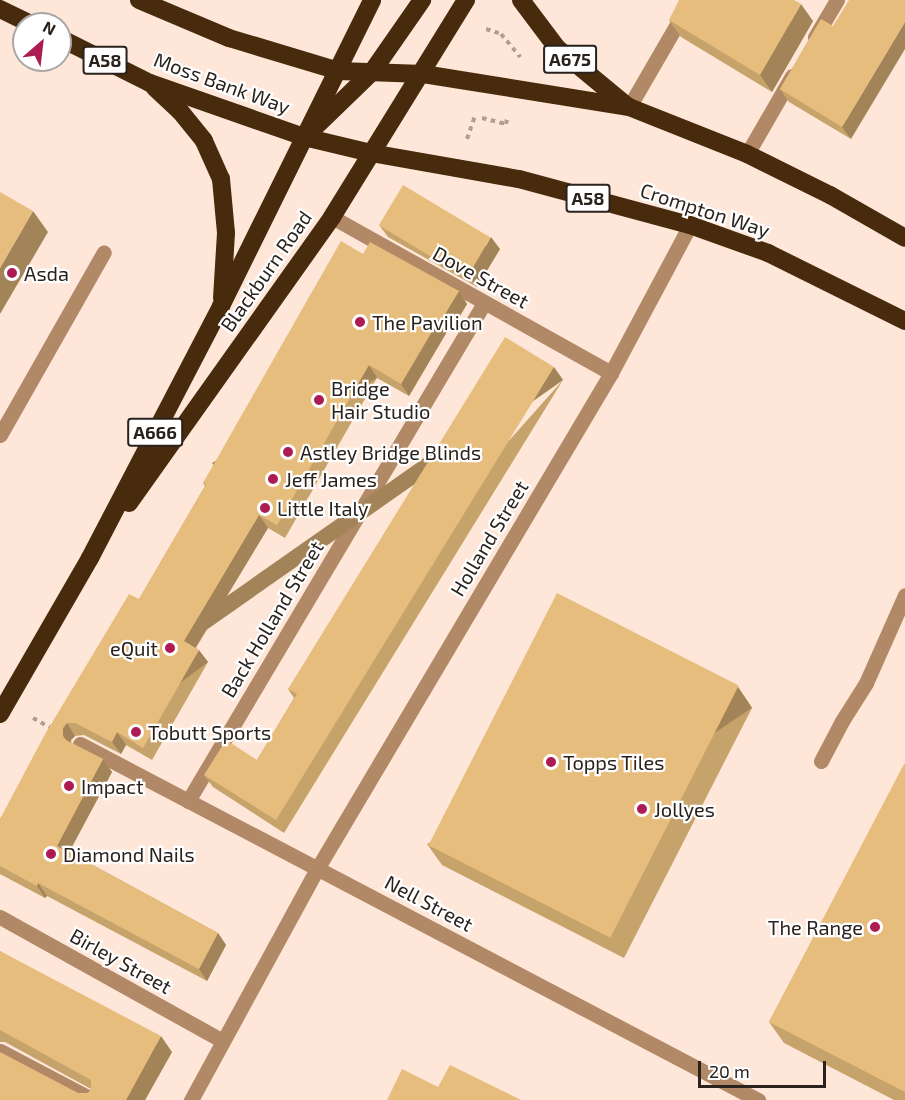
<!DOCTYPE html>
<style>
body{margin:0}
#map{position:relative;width:905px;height:1100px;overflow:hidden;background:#fee7d8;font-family:"Exo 2",sans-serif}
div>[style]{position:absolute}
.path>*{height:4px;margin-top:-2px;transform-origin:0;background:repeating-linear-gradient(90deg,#af9e93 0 4.5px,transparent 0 9px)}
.lane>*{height:15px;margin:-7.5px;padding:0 7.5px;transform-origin:7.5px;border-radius:7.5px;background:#b28966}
.street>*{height:15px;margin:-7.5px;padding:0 7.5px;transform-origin:7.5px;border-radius:7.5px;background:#b28966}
.highway>*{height:18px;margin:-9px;padding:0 9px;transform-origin:9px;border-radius:9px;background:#482a0c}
.wall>*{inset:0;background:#c7a36c}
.shaded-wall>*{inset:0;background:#a28458;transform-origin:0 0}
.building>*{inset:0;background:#e7bd7d;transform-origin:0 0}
.dots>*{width:16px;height:16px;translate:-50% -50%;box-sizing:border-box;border:3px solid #fff;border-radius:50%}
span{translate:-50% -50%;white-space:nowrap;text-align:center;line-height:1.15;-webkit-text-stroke:4.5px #fff;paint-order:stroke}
.shield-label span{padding:2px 4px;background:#fff;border:2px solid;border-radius:4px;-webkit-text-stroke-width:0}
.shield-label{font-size:18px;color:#2a221d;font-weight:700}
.street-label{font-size:20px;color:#2a221d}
.poi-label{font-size:20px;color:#2a221d}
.left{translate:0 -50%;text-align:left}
.right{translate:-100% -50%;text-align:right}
.north{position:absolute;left:12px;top:12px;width:60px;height:60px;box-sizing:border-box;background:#fff;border:2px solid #aaa7a5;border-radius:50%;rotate:28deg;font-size:16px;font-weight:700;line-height:24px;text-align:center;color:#2a221d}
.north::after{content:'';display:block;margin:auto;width:21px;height:27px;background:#ac1b51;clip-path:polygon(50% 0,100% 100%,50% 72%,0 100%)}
.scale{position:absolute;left:698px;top:1061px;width:128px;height:27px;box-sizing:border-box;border:3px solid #2a221d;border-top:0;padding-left:8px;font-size:18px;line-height:21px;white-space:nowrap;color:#2a221d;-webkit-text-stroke:4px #fff;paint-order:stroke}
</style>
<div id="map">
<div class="path">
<div style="left:486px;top:29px;width:16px;rotate:18deg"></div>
<div style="left:501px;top:34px;width:30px;rotate:50deg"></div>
<div style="left:482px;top:118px;width:25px;rotate:14deg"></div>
<div style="left:506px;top:124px;width:5px;rotate:-79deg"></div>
<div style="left:467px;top:139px;width:24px;rotate:-71deg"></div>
<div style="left:33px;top:718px;width:23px;rotate:29deg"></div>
</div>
<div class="lane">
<div style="left:629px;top:107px;width:124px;rotate:-59.9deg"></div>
<div style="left:332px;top:217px;width:320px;rotate:29.2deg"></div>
<div style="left:0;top:435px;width:210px;rotate:-60.4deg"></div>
<div style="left:821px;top:761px;width:45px;rotate:-62.3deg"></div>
<div style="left:842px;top:721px;width:45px;rotate:-57.7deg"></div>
<div style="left:866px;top:683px;width:96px;rotate:-66.1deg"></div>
<div style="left:188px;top:801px;width:579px;rotate:-59.27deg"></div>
<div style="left:0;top:1051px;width:105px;rotate:27.8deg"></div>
</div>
<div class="street">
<div style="left:815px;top:37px;width:43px;rotate:-59.3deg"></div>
<div style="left:747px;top:154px;width:90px;rotate:-60deg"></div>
<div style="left:80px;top:744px;width:766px;rotate:27.7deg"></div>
<div style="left:0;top:917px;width:255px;rotate:29.1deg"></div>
<div style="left:191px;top:1100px;width:263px;rotate:-61.4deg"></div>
<div style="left:317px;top:869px;width:577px;rotate:-59.34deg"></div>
<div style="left:611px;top:373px;width:168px;rotate:-61.9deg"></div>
</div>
<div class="highway">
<div style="left:139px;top:0;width:98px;rotate:22.9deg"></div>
<div style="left:229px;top:38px;width:115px;rotate:16.7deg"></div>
<div style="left:339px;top:71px;width:84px;rotate:2deg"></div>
<div style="left:423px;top:74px;width:209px;rotate:9.1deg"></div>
<div style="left:629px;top:107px;width:127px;rotate:21.7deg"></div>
<div style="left:747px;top:154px;width:93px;rotate:26.3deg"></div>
<div style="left:830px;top:195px;width:86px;rotate:29.8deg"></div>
<div style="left:521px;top:0;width:60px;rotate:53.1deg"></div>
<div style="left:557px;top:48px;width:91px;rotate:39.6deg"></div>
<div style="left:0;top:9px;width:34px;rotate:26deg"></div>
<div style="left:60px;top:38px;width:101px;rotate:26.6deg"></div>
<div style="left:150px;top:83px;width:163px;rotate:19.3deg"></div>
<div style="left:304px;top:137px;width:69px;rotate:13.4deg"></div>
<div style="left:371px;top:153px;width:150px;rotate:10deg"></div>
<div style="left:519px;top:179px;width:177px;rotate:15.1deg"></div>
<div style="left:690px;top:225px;width:83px;rotate:19.7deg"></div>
<div style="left:768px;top:253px;width:153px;rotate:26.4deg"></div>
<div style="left:155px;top:88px;width:34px;rotate:43deg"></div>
<div style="left:180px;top:111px;width:38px;rotate:51deg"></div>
<div style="left:204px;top:141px;width:42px;rotate:65.9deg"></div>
<div style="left:221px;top:179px;width:54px;rotate:84.7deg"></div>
<div style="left:226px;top:233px;width:65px;rotate:93.5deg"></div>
<div style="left:312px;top:130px;width:83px;rotate:-44deg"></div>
<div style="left:372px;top:72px;width:88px;rotate:-55.2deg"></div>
<div style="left:129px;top:503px;width:351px;rotate:-54.6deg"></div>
<div style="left:332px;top:217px;width:255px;rotate:-58.3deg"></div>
<div style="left:0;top:714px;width:180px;rotate:-60deg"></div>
<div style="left:90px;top:558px;width:284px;rotate:-62.5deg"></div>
<div style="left:221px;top:306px;width:341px;rotate:-63.7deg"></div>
</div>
<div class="wall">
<div style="clip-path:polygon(821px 19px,851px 139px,789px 102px,780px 89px)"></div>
<div style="clip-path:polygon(669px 20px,813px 21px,772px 92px,681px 37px)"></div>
<div style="clip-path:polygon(379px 225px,500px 249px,477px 287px,388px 237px)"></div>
<div style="clip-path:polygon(363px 254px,459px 291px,467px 304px,451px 331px,448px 330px,409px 396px,377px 378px,285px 538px,268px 528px,196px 648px,208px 662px,152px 760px,126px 745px,121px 754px,84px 735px,75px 736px,71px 740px,71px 743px,103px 759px,112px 772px,69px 852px,218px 933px,226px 945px,207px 981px,47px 896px,45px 898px,0 874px,0 819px,139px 599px,205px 486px,203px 483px)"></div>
<div style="clip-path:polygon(563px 380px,284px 833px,213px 787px,204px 775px,257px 760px,294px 698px,288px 689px)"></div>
<div style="clip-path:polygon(738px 687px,752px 708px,624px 958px,442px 865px,427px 844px)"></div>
<div style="clip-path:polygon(905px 764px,905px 1100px,894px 1100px,784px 1043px,769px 1022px)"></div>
<div style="clip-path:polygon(0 951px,172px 1052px,145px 1100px,0 1100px,88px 1093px,91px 1089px,5px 1042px,0 1042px)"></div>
</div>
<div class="shaded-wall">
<div style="clip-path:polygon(801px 4px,813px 21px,772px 92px,760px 75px)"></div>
<div style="clip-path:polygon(905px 22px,905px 49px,851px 139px,842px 127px)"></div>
<div style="clip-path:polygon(33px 211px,48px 232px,0 314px,0 268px)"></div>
<div style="clip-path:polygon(491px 237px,500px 249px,477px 287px,469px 275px)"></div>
<div style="clip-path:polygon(459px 291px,467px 304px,451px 331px,442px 319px)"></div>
<div style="clip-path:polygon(440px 318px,448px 330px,409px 396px,401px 384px)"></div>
<div style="left:369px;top:365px;width:15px;height:185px;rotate:58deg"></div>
<div style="left:554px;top:367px;width:16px;height:532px;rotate:55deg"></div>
<div style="clip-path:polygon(259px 515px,268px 528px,192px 653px,184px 641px)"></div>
<div style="left:199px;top:650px;width:15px;height:113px;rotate:53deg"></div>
<div style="left:738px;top:687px;width:25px;height:281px;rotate:56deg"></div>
<div style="clip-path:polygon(67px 723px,75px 736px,71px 740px,72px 749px,63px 736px,63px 728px)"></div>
<div style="clip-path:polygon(117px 732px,126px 745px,121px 754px,112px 742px)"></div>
<div style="clip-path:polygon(103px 759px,112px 772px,66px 858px,57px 846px)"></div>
<div style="clip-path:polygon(38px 883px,47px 896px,45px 898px,37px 886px)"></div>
<div style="clip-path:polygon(218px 933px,226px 945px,207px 981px,199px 969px)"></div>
<div style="clip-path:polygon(161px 1036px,172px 1052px,145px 1100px,126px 1100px)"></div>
</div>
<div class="building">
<div style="clip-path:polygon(679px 0,794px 0,801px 4px,760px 75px,669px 20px)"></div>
<div style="clip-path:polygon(849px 0,905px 0,905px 22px,842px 127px,780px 89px,821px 19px,833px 26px)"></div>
<div style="left:403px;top:185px;width:102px;height:47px;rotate:31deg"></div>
<div style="clip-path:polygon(0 192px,33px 211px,0 268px)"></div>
<div style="clip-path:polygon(341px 241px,363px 254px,370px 242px,459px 291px,442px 319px,440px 318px,401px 384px,369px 365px,277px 525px,259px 515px,184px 641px,199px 650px,143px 748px,117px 732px,112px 742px,75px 723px,67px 723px,63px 728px,63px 736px,66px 740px,103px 759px,57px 846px,218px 933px,199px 969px,38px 883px,37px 886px,0 866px,0 819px,44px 736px,129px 594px,139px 599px,164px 556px,206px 485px,203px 483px)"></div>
<div style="clip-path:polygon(505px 337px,554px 367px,276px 820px,204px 775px,226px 740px,257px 760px,297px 694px,288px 689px)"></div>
<div style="left:557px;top:593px;width:204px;height:283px;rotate:27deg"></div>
<div style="clip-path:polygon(904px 764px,905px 764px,905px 1092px,769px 1022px)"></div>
<div style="clip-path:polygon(0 951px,161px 1036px,126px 1100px,0 1100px,0 1052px,78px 1093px,88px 1093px,91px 1089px,91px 1080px,0 1030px)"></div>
<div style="clip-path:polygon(450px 1065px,521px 1100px,387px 1100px,402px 1069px,438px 1087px)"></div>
</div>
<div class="dots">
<div style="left:12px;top:273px;background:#ac1b51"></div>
<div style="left:360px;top:322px;background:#ac1b51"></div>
<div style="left:319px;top:400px;background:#ac1b51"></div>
<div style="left:288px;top:452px;background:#ac1b51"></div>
<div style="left:273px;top:479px;background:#ac1b51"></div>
<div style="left:265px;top:508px;background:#ac1b51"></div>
<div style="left:170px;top:648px;background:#ac1b51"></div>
<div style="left:136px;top:732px;background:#ac1b51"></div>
<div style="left:551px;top:762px;background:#ac1b51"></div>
<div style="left:69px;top:786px;background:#ac1b51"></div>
<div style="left:642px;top:809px;background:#ac1b51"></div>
<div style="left:51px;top:854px;background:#ac1b51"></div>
<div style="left:875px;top:927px;background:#ac1b51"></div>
</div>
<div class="shield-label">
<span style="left:570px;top:59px">A675</span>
<span style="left:105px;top:60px">A58</span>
<span style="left:588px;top:198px">A58</span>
<span style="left:155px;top:432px">A666</span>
</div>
<div class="street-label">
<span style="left:222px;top:83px;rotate:20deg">Moss Bank Way</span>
<span style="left:705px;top:210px;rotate:18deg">Crompton Way</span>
<span style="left:266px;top:271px;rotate:-55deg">Blackburn Road</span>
<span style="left:481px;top:277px;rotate:29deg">Dove Street</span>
<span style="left:489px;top:538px;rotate:-59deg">Holland Street</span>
<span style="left:272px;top:619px;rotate:-59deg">Back Holland Street</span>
<span style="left:429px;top:903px;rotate:28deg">Nell Street</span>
<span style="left:121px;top:961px;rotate:29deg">Birley Street</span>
</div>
<div class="poi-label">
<span class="left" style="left:24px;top:273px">Asda</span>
<span class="left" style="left:372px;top:322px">The Pavilion</span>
<span class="left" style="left:331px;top:400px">Bridge<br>Hair Studio</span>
<span class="left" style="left:300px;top:452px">Astley Bridge Blinds</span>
<span class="left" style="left:285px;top:479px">Jeff James</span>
<span class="left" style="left:277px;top:508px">Little Italy</span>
<span class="right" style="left:158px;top:648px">eQuit</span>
<span class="left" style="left:148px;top:732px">Tobutt Sports</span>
<span class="left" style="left:563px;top:762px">Topps Tiles</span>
<span class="left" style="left:81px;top:786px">Impact</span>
<span class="left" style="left:654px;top:809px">Jollyes</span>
<span class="left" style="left:63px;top:854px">Diamond Nails</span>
<span class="right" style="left:863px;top:927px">The Range</span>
</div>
<div class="north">N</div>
<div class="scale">20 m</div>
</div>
